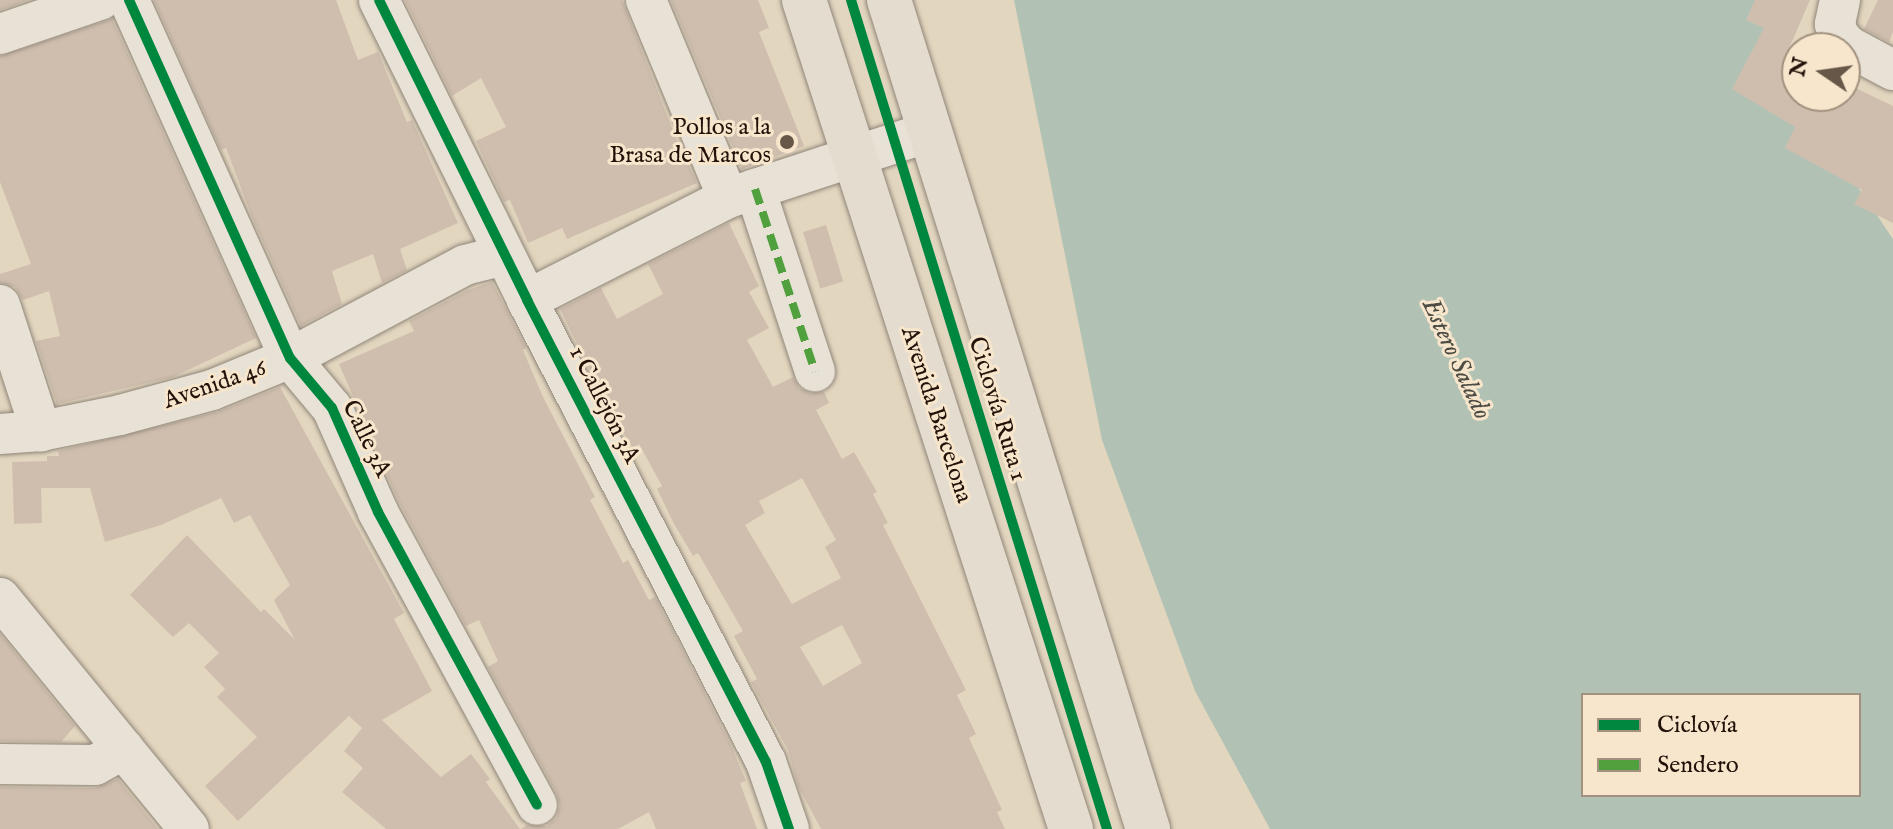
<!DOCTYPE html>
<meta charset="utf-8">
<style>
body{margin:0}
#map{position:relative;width:1893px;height:829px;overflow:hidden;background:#e3d6bf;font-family:"IM FELL English",serif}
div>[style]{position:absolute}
.water>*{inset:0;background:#b1c2b5}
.building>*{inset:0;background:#cfbeae;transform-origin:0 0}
.roads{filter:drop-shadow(0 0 2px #908679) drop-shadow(0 0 2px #908679)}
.minor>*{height:40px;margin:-20px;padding:0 20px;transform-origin:20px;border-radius:20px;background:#e8e1d6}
.major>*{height:44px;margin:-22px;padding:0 22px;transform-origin:22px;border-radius:22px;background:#e4dccf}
.quiet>*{height:8px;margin-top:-4px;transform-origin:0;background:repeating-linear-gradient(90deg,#50a03e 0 16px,transparent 0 24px)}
.cycleway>*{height:10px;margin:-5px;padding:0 5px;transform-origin:5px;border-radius:5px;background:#00873e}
.dots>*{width:22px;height:22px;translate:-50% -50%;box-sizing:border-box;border:4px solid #f7e6cc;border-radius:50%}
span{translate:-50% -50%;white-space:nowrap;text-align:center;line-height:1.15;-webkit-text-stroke:6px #f7e6cc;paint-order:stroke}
.poi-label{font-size:24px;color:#23120a}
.right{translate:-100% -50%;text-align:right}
.street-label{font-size:24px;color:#23120a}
.water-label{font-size:26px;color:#4d4c44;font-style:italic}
.legend{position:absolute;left:1581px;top:693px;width:280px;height:104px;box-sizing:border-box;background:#f7e6cc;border:2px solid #a2917e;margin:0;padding:10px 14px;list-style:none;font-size:24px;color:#23120a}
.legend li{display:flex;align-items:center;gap:16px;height:40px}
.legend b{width:40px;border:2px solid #a2917e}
.north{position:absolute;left:1781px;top:32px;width:80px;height:80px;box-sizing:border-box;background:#f7e6cc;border:2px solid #a2917e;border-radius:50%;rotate:283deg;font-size:22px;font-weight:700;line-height:32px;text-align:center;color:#23120a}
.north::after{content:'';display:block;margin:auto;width:28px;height:36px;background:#665749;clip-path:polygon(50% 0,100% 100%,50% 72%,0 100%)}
</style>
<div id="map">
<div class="water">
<div style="clip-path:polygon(evenodd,1014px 0,1800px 0,1780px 72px,1893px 239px,1893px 829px,1270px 829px,1195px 691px,1102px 440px,1014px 0,1583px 695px,1859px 695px,1859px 795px,1583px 795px,1583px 695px)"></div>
</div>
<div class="building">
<div style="clip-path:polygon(0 0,29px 0,0 10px)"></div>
<div style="clip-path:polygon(154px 0,336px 0,358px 60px,378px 52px,407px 122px,412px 120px,458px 223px,400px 249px,407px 270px,382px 283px,373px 254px,332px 271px,342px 304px,301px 326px,252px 217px,226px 148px,221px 150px)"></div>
<div style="clip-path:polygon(405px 0,622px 0,675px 136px,697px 183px,567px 239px,562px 228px,528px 243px,510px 200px,504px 202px,476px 141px,506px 127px,481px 78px,452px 96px)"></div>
<div style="clip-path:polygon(671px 0,758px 0,769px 28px,759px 32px,804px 146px,742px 169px)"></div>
<div style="clip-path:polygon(1755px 0,1810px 0,1787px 53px,1797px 58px,1797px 96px,1845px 96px,1845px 83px,1893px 106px,1893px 223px,1854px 204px,1862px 190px,1785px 148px,1795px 127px,1732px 89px,1764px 28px,1746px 20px)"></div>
<div style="clip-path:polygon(1878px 0,1893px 0,1893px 32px,1889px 42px,1864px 29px)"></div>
<div style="clip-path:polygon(112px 19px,256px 338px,173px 377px,57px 404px,36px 341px,60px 336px,49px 291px,23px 300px,15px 287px,0 283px,0 274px,31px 264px,0 182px,0 56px)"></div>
<div style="clip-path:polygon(evenodd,729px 223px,759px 286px,749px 292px,769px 328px,747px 340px,773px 387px,793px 377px,799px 388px,810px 393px,824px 392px,829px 403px,816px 410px,842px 459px,854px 452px,877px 492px,873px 494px,888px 523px,883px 525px,966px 690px,957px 695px,976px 734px,969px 738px,1002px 810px,997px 812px,1005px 829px,821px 829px,798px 786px,788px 750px,751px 682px,757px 679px,734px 636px,743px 631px,698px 553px,693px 556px,674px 524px,657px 489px,662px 486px,639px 444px,633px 448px,611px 413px,560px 309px,601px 288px,617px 319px,663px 294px,648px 264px,729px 223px,802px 478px,836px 540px,825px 547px,841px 578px,792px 604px,745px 525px,765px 513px,759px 501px,802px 478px,729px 223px,842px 625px,862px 663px,823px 686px,800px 647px,842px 625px)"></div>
<div style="left:826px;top:225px;width:59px;height:24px;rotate:73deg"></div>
<div style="clip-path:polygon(492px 282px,526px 348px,523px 350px,543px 397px,595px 497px,590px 500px,623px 563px,628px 560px,649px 600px,655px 597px,730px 743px,746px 781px,740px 783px,757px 829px,656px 829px,649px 812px,618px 829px,521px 829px,527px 825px,547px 826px,556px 818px,560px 806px,557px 794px,488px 667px,498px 661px,479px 620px,466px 626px,399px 502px,339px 364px,414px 331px,409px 321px,468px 290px)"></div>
<div style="clip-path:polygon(280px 387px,404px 613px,394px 619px,432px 691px,382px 720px,441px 777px,471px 754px,490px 779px,486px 782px,520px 829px,386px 829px,342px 792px,363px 768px,344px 751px,362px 728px,349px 716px,238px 821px,205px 786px,257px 737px,217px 697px,225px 689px,204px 667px,219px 653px,189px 623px,173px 637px,130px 595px,187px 535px,261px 612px,264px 609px,295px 640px,274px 600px,290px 585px,250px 515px,234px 523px,221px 498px,161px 525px,105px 542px,90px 488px,41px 488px,42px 523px,14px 524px,12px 462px,47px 461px,47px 456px,59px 456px,58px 451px,218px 412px)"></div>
<div style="clip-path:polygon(0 634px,75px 726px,61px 742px,0 741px)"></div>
<div style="clip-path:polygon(118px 779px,158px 829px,0 829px,0 787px,95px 788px)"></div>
</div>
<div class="roads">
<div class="minor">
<div style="left:129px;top:0;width:393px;rotate:65.8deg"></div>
<div style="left:290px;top:358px;width:65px;rotate:50deg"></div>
<div style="left:332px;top:408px;width:114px;rotate:66.1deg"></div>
<div style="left:378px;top:512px;width:333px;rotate:61.5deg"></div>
<div style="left:379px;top:0;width:335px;rotate:63.7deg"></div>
<div style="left:527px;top:300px;width:520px;rotate:62.65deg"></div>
<div style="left:766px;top:762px;width:71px;rotate:71.1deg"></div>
<div style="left:646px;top:0;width:214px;rotate:67.5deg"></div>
<div style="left:1840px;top:0;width:25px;rotate:102deg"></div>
<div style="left:1835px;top:24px;width:13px;rotate:72deg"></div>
<div style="left:1839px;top:36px;width:13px;rotate:48deg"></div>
<div style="left:1848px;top:46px;width:51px;rotate:28.1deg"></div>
<div style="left:0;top:34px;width:106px;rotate:-18.8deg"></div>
<div style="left:755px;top:189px;width:192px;rotate:71.8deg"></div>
<div style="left:527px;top:300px;width:225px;rotate:-26.9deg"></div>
<div style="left:728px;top:198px;width:212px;rotate:-18.2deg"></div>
<div style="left:0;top:305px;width:133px;rotate:72deg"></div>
<div style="left:0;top:434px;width:41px;rotate:-4.2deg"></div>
<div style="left:41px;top:431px;width:81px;rotate:-11.4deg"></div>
<div style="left:120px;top:415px;width:95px;rotate:-15.2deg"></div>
<div style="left:212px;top:390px;width:84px;rotate:-22.3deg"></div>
<div style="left:290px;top:358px;width:198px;rotate:-28deg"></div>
<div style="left:465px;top:265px;width:40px;rotate:-14.4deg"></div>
<div style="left:0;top:598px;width:298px;rotate:50.7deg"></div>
<div style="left:0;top:764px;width:95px;rotate:0.6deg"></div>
<div style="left:95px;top:765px;width:33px;rotate:-29deg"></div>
</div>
<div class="major">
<div style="left:804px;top:0;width:871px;rotate:72.15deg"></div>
<div style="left:889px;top:0;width:869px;rotate:72.65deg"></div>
</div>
</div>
<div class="quiet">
<div style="left:755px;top:189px;width:192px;rotate:71.8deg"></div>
</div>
<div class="cycleway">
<div style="left:129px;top:0;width:393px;rotate:65.8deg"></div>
<div style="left:290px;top:358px;width:65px;rotate:50deg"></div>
<div style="left:332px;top:408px;width:114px;rotate:66.1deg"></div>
<div style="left:378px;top:512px;width:333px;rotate:61.5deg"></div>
<div style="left:379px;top:0;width:335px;rotate:63.7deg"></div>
<div style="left:527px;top:300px;width:520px;rotate:62.65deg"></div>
<div style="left:766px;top:762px;width:71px;rotate:71.1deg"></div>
<div style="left:851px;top:0;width:868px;rotate:72.84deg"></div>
</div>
<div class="dots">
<div style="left:787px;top:142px;background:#665749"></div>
</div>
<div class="poi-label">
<span class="right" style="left:771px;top:142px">Pollos a la<br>Brasa de Marcos</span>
</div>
<div class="street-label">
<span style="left:215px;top:385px;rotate:-19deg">Avenida 46</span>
<span style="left:604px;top:405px;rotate:63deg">1 Callejón 3A</span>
<span style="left:997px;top:409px;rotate:73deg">Ciclovía Ruta 1</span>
<span style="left:936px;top:415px;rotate:72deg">Avenida Barcelona</span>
<span style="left:366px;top:439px;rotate:64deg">Calle 3A</span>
</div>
<div class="water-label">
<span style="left:1456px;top:359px;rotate:65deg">Estero Salado</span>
</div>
<ul class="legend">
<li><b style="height:10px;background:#00873e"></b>Ciclovía</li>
<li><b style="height:10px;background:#50a03e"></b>Sendero</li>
</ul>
<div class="north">N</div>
</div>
